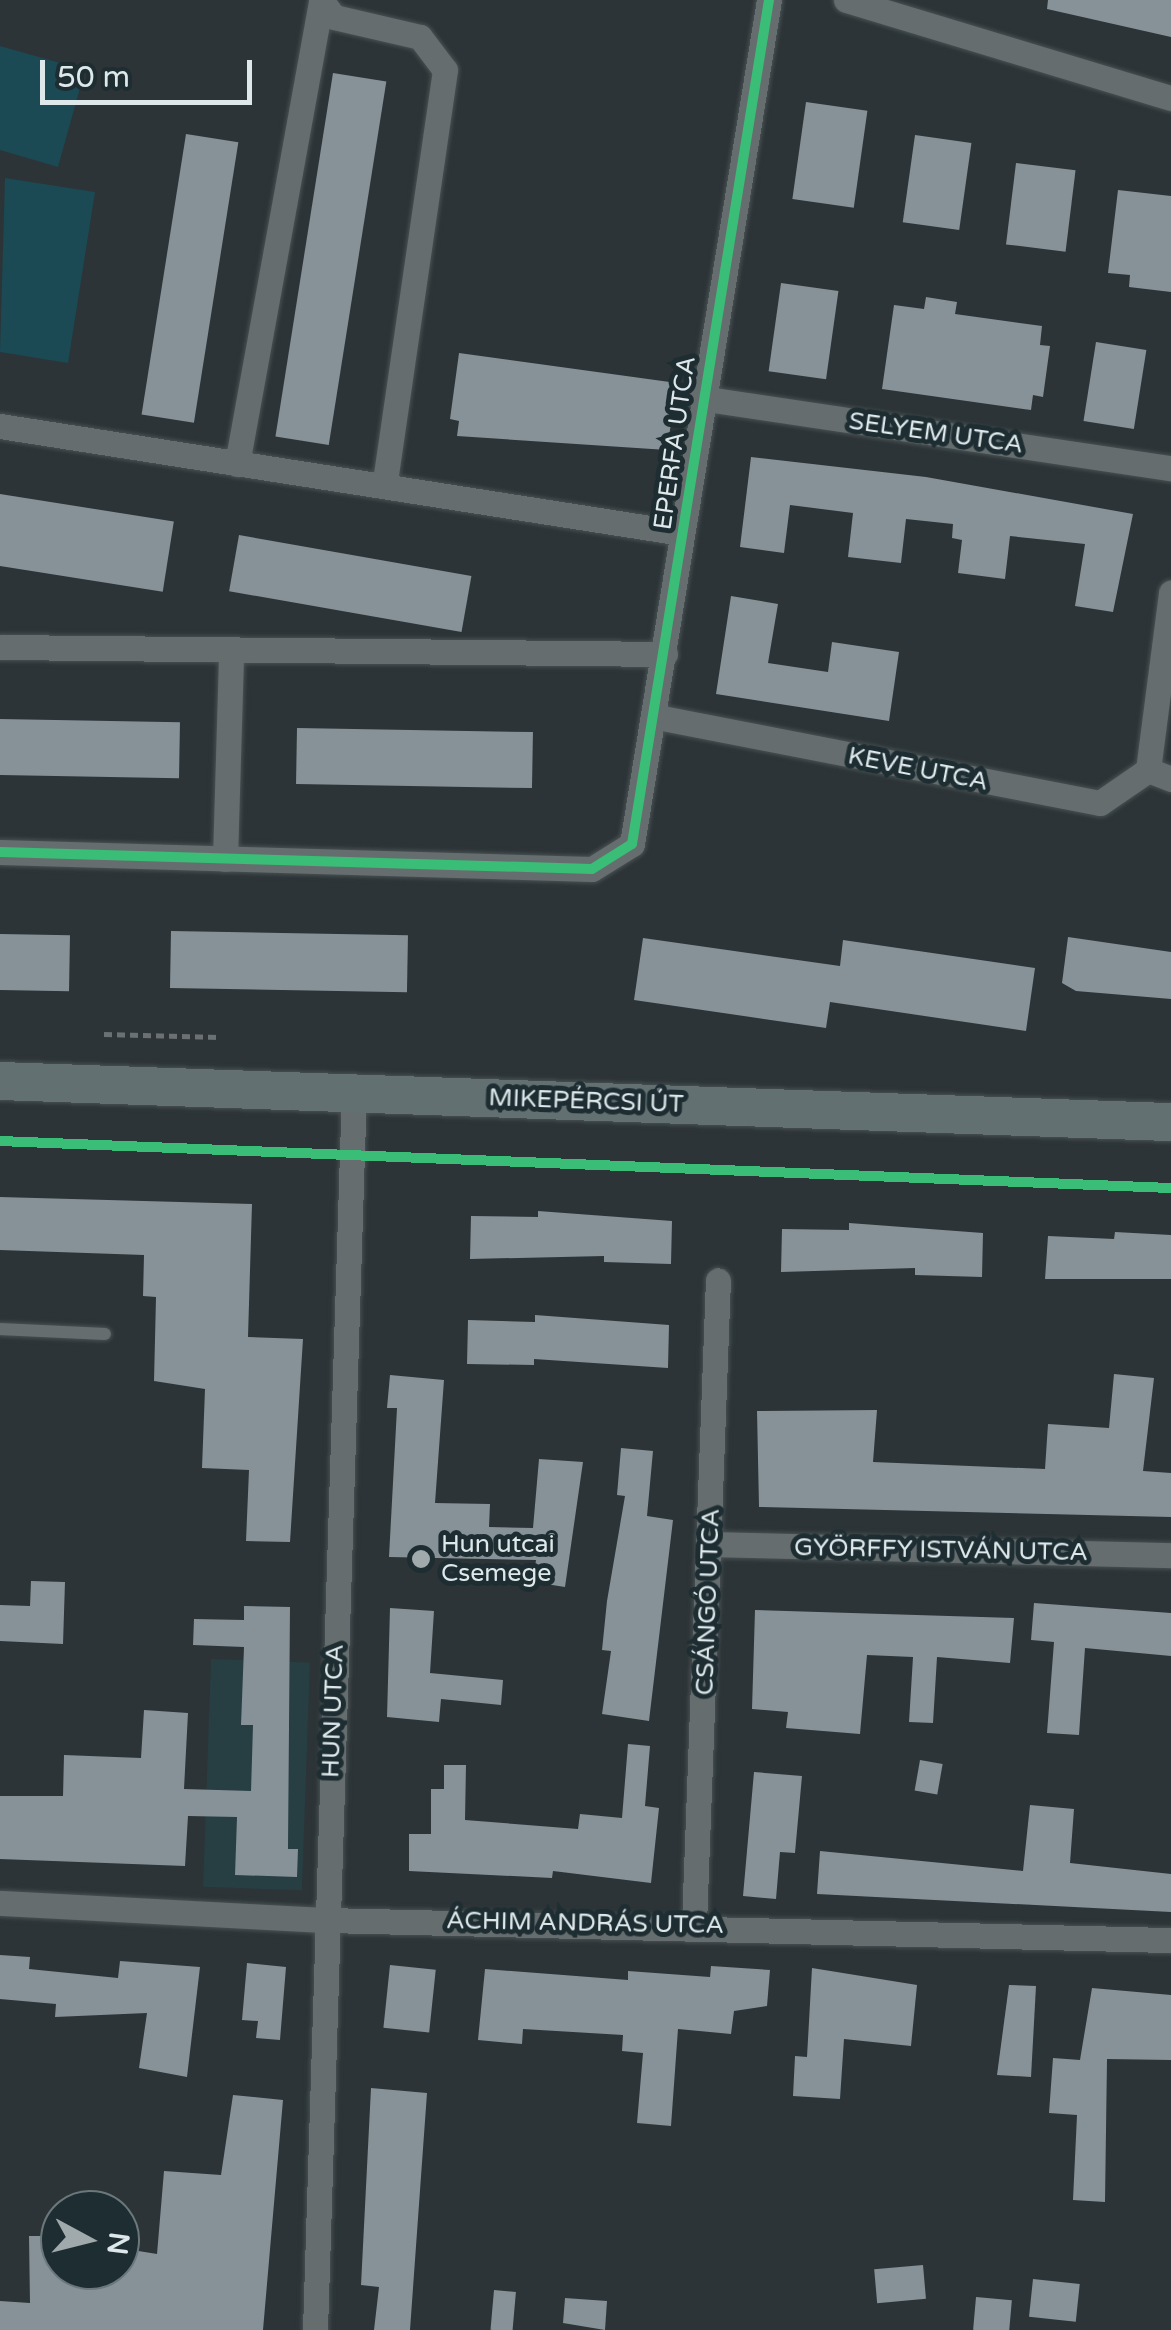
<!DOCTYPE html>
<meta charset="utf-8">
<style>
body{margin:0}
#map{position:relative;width:1171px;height:2330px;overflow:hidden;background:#2c3437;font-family:"Varela Round",sans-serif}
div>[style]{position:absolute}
.built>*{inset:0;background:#273e43;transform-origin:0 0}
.green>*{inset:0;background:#1b4954}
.building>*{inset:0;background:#869298;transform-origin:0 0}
.path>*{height:5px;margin-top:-2.5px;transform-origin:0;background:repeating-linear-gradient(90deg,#6b7072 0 8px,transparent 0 13px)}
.roads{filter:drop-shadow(0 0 2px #495153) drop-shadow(0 0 2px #495153)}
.service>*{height:12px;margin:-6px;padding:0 6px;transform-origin:6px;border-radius:6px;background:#666d6f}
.minor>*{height:25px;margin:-12.5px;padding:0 12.5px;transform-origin:12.5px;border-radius:12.5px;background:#666d6f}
.primary>*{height:38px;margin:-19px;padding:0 19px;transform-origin:19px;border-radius:19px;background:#627072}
.cycleway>*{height:10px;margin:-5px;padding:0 5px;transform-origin:5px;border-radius:5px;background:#3abd76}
.dots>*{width:28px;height:28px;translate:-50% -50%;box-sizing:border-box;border:5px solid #1d2d31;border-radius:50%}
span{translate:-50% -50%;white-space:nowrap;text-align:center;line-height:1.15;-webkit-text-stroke:10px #1d2d31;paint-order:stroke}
.street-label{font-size:25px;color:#dee8eb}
.poi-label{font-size:25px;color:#dee8eb}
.left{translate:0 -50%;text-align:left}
.north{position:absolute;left:40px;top:2190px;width:100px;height:100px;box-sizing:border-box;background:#1d2d31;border:2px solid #6a787b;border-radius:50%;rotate:97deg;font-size:28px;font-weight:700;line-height:40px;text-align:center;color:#dee8eb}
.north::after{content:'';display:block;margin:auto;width:35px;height:45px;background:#a0a9ac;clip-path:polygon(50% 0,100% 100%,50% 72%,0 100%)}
.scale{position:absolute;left:40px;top:60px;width:212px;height:45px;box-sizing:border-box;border:5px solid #dee8eb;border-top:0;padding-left:12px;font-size:30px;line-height:35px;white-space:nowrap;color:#dee8eb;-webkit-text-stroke:8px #1d2d31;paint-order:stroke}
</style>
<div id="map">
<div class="built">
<div style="left:211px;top:1659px;width:99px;height:228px;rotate:2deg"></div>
</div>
<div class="green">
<div style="clip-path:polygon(0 46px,85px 70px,58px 167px,0 150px)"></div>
<div style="clip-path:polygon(5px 178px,95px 192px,68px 363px,0 352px)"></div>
</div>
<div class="building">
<div style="clip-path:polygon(1048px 0,1171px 0,1171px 37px,1047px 9px)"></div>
<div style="left:333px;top:73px;width:54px;height:368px;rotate:9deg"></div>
<div style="left:806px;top:102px;width:62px;height:98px;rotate:8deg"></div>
<div style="left:186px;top:134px;width:53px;height:284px;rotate:9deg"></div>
<div style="left:915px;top:135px;width:57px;height:88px;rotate:8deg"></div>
<div style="left:1016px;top:163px;width:60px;height:82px;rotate:7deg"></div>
<div style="clip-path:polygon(1118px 190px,1171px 196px,1171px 292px,1129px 287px,1130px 275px,1108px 273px)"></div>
<div style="left:781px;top:283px;width:58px;height:89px;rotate:8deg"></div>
<div style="clip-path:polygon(926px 297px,957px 302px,955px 314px,1042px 326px,1040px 345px,1050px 346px,1043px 397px,1033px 395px,1031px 410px,882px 389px,894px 305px,924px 309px)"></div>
<div style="left:1096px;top:342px;width:51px;height:80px;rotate:9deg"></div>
<div style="clip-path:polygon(459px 353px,677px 383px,667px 450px,457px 436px,459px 421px,450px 419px)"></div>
<div style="clip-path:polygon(751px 457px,926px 477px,1133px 514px,1113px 612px,1075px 606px,1085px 544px,1010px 536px,1005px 579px,958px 573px,962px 540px,952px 538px,953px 524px,906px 519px,901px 563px,848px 557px,853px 513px,790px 505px,784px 553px,740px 547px)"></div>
<div style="left:0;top:494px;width:176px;height:71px;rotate:9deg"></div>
<div style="left:239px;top:535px;width:236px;height:57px;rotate:10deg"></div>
<div style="clip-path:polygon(731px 596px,778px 604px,768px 663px,828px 672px,832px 642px,899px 652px,889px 721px,716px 694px)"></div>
<div style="left:0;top:719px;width:180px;height:56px;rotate:1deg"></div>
<div style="left:297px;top:728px;width:236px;height:56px;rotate:1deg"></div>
<div style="left:171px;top:931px;width:237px;height:57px;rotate:1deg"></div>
<div style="left:0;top:934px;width:70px;height:56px;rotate:1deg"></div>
<div style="clip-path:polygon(1068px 937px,1171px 952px,1171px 999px,1076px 991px,1062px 983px)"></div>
<div style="clip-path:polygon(643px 938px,840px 966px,843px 940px,1035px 968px,1026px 1031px,830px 1002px,826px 1028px,634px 1000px)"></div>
<div style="clip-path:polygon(0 1197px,252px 1204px,248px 1337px,303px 1339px,290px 1542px,246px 1541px,249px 1470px,202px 1468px,205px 1389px,154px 1381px,156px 1297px,143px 1296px,144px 1255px,0 1250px)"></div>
<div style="clip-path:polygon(538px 1211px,672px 1221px,671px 1264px,604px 1262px,604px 1256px,470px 1259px,471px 1216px,538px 1217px)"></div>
<div style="clip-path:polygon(849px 1223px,983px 1233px,982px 1277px,915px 1275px,915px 1268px,781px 1272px,782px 1229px,849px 1230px)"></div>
<div style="clip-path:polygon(1115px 1232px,1171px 1235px,1171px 1279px,1045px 1279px,1048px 1236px,1114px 1239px)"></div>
<div style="clip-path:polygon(535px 1315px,669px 1325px,668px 1368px,534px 1359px,534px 1365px,467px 1364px,468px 1320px,535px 1322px)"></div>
<div style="clip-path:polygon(1114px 1374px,1154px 1378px,1143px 1471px,1171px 1473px,1171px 1517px,759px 1507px,757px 1411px,877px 1410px,873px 1462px,1045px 1469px,1048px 1424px,1109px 1428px)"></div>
<div style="clip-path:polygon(390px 1375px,444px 1380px,435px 1503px,490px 1504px,489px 1527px,533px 1528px,539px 1459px,583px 1462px,565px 1587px,533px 1582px,536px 1560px,389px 1557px,397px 1408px,387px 1408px)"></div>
<div style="clip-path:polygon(621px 1448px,653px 1451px,647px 1516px,673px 1520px,649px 1721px,602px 1714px,611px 1651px,602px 1650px,607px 1601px,625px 1496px,617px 1495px)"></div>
<div style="clip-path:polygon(31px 1581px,65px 1582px,63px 1644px,0 1641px,0 1605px,30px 1606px)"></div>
<div style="clip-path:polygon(1034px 1603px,1171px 1613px,1171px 1656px,1085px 1648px,1079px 1735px,1047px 1733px,1054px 1642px,1031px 1640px)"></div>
<div style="clip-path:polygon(244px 1606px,290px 1607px,288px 1849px,298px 1849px,297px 1877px,235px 1875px,237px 1817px,188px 1816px,185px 1866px,0 1859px,0 1796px,63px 1796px,64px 1755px,141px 1758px,144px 1710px,188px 1713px,184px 1789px,251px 1791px,253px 1725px,241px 1725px,244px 1647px,193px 1645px,194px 1619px,244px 1620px)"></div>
<div style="clip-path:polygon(390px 1608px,434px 1611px,430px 1673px,503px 1680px,501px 1705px,441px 1699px,439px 1722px,387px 1717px)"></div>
<div style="clip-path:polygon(755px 1610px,1014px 1618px,1010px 1663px,937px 1657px,933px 1723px,909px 1722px,913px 1657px,867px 1655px,860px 1734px,786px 1728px,788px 1712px,752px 1709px)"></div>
<div style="clip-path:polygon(628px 1744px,650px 1746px,645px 1806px,659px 1808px,651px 1883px,553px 1871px,552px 1878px,409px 1871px,409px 1834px,431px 1834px,431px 1789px,444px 1789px,444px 1765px,466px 1765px,465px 1820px,578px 1829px,580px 1814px,622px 1818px)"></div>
<div style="left:920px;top:1760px;width:23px;height:31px;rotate:10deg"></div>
<div style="clip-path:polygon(754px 1772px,802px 1776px,795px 1853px,780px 1852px,776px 1899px,743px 1896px)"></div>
<div style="clip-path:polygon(1030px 1805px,1074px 1809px,1070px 1863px,1171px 1874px,1171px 1912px,817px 1894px,820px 1851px,1023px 1871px)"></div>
<div style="clip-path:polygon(0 1955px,30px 1957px,29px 1969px,118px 1978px,120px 1961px,200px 1967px,187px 2077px,139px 2068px,147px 2013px,55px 2017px,56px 2004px,0 1999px)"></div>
<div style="clip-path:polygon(247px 1963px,286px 1967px,280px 2040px,256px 2038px,258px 2021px,242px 2020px)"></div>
<div style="left:390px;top:1965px;width:46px;height:63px;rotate:6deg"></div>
<div style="clip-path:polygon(711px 1966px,770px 1970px,767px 2006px,734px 2011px,731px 2034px,678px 2029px,671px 2126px,637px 2123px,643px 2053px,622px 2051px,623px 2035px,523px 2029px,522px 2044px,478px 2040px,485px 1969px,628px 1980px,628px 1971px,710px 1977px)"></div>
<div style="clip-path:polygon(812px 1968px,917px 1985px,911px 2046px,844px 2039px,840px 2099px,793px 2096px,795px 2056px,807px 2057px)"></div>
<div style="clip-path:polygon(1009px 1985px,1036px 1986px,1031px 2077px,997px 2075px)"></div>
<div style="clip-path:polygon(1092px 1988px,1171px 1995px,1171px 2060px,1107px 2059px,1105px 2202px,1073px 2200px,1077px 2115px,1049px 2113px,1053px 2058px,1080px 2060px)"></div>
<div style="clip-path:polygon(371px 2088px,427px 2093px,410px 2330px,374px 2330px,379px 2287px,361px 2285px)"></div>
<div style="clip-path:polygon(233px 2095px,283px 2100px,263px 2330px,0 2330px,0 2301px,30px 2303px,29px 2236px,55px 2236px,55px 2270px,120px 2270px,120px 2248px,157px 2254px,164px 2171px,221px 2175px)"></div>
<div style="left:923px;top:2265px;width:34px;height:49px;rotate:85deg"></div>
<div style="left:1033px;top:2279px;width:47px;height:38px;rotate:6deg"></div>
<div style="left:494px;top:2290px;width:22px;height:40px;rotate:5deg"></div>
<div style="left:976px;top:2297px;width:36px;height:33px;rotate:5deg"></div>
<div style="clip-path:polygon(565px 2298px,607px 2301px,605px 2330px,563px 2323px)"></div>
</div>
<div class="path">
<div style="left:104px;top:1034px;width:115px;rotate:1.5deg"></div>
</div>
<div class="roads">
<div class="service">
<div style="left:0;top:1329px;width:105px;rotate:2.7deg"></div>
</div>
<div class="minor">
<div style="left:321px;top:0;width:21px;rotate:53deg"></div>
<div style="left:334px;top:17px;width:88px;rotate:13.1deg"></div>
<div style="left:420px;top:37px;width:41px;rotate:52.9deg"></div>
<div style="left:445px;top:70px;width:420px;rotate:98.3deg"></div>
<div style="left:846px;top:0;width:339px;rotate:16.8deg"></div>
<div style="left:700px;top:398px;width:476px;rotate:8.5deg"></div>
<div style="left:0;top:426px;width:690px;rotate:8.92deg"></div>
<div style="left:237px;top:464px;width:472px;rotate:-79.7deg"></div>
<div style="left:0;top:647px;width:665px;rotate:0.6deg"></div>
<div style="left:657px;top:717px;width:451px;rotate:11deg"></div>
<div style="left:1100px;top:803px;width:58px;rotate:-34.5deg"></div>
<div style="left:1148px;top:770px;width:25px;rotate:21deg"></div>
<div style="left:1148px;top:770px;width:179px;rotate:-82.6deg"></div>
<div style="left:0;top:852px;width:592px;rotate:1.64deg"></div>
<div style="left:592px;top:869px;width:47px;rotate:-32deg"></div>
<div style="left:632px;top:844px;width:855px;rotate:-80.78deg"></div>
<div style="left:225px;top:859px;width:205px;rotate:-88.3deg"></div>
<div style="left:712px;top:1544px;width:459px;rotate:1.4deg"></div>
<div style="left:0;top:1903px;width:326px;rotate:3deg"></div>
<div style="left:326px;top:1920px;width:845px;rotate:1.36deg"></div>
<div style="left:694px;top:1924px;width:644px;rotate:-87.87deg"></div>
<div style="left:315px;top:2330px;width:1239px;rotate:-88.2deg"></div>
</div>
<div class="primary">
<div style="left:0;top:1081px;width:1172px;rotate:2.01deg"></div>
</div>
</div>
<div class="cycleway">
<div style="left:0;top:852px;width:592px;rotate:1.64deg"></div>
<div style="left:592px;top:869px;width:47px;rotate:-32deg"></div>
<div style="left:632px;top:844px;width:855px;rotate:-80.78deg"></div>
<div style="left:0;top:1141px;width:1172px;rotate:2.3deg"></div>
</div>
<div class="dots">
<div style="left:421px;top:1559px;background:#a0a9ac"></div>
</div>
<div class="street-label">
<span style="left:936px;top:433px;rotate:8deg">SELYEM UTCA</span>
<span style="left:675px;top:443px;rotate:-82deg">EPERFA UTCA</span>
<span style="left:918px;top:769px;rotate:11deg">KEVE UTCA</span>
<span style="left:586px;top:1101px;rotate:2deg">MIKEPÉRCSI ÚT</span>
<span style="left:941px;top:1550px;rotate:1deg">GYÖRFFY ISTVÁN UTCA</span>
<span style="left:708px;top:1602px;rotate:-88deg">CSÁNGÓ UTCA</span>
<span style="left:333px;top:1711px;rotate:-88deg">HUN UTCA</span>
<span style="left:585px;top:1923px;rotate:1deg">ÁCHIM ANDRÁS UTCA</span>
</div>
<div class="poi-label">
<span class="left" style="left:441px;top:1559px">Hun utcai<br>Csemege</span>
</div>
<div class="north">N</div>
<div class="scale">50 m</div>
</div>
